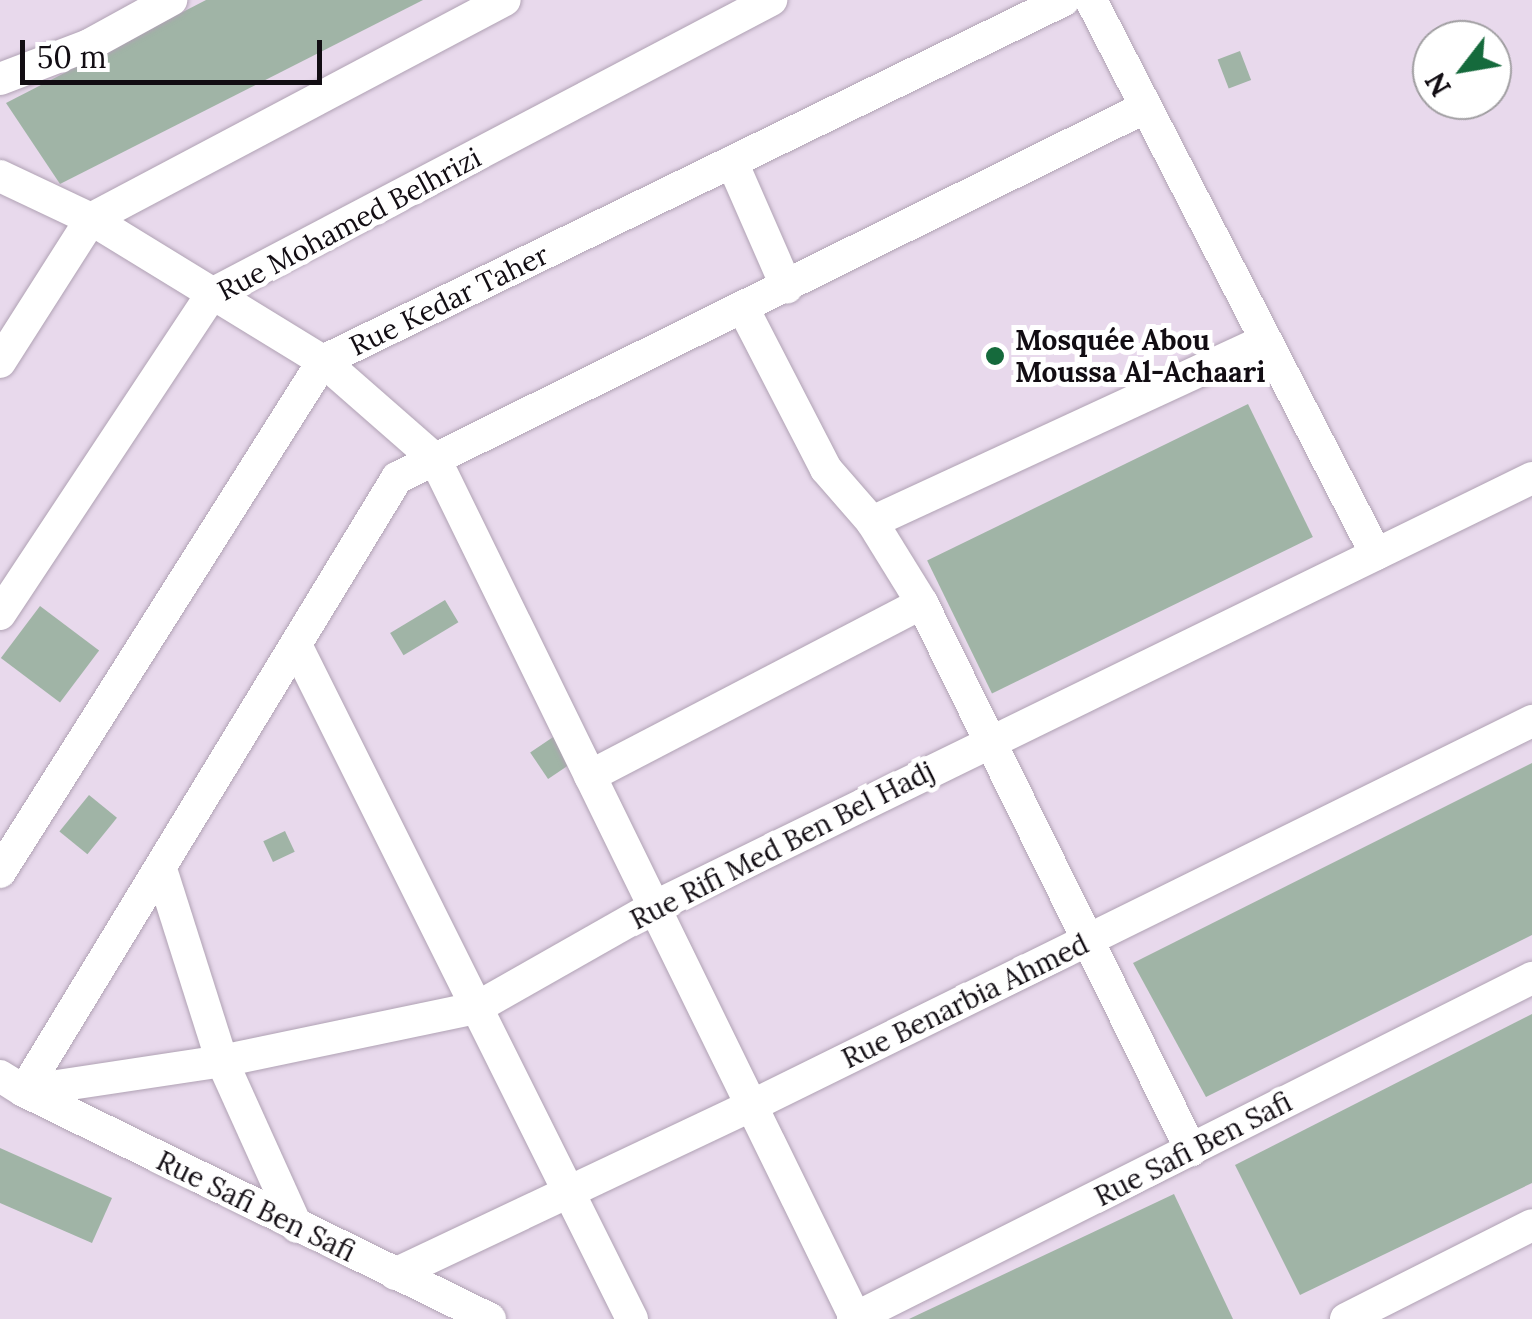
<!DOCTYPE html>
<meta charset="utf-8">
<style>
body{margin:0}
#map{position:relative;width:1532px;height:1319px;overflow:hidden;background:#e8d9ec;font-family:Lora,serif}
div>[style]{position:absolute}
.building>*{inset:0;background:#a0b4a6;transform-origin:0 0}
.roads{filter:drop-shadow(0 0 2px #b0a2b4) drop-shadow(0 0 2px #b0a2b4)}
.street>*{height:32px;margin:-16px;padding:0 16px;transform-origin:16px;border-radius:16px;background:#fff}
.dots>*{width:28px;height:28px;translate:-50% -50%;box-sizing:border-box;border:5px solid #fff;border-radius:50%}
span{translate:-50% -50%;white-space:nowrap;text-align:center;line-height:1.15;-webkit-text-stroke:10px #fff;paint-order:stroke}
.street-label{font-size:28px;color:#120d13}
.poi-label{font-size:28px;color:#120d13;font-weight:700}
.left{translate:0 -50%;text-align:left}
.north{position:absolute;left:1412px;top:20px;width:100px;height:100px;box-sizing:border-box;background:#fff;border:2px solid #a09ea1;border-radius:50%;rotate:239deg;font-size:28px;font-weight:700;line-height:40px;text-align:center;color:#120d13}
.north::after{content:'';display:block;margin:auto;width:35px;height:45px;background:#156a3c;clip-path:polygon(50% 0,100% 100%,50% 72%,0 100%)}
.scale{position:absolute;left:20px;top:40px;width:302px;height:45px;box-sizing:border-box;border:5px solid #120d13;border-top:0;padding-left:12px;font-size:30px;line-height:35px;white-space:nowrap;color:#120d13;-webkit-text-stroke:8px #fff;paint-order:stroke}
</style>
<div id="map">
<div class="building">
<div style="clip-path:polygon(206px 0,423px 0,60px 184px,6px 103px)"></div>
<div style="left:1240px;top:51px;width:31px;height:24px;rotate:69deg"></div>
<div style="left:1248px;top:404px;width:148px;height:357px;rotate:64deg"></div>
<div style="left:445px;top:600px;width:26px;height:64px;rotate:59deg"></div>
<div style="left:40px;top:606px;width:74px;height:65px;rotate:37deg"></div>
<div style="left:565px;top:729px;width:32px;height:42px;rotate:56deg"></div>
<div style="clip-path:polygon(1532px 763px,1532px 935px,1206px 1097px,1133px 963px)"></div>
<div style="left:89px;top:795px;width:36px;height:47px;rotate:39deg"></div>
<div style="left:285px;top:831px;width:23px;height:24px;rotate:65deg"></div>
<div style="clip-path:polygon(1532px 1014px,1532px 1183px,1300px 1295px,1235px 1165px)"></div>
<div style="clip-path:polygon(0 1148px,112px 1198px,92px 1243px,0 1203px)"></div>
<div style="clip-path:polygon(1174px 1194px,1233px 1319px,909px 1319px)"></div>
</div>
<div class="roads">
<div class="street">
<div style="left:1091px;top:0;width:623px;rotate:62.78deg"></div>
<div style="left:0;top:79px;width:95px;rotate:-20.9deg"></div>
<div style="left:89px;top:45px;width:94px;rotate:-28.8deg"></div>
<div style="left:732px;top:162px;width:137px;rotate:66.4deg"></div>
<div style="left:0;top:176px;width:101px;rotate:25.3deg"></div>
<div style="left:91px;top:219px;width:272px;rotate:31.5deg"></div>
<div style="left:323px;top:361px;width:149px;rotate:41.2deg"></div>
<div style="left:435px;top:459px;width:958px;rotate:63.92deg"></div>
<div style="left:744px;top:310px;width:179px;rotate:62.7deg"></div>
<div style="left:826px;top:469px;width:70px;rotate:49deg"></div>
<div style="left:872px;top:522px;width:95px;rotate:58.3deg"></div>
<div style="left:922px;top:603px;width:610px;rotate:63.81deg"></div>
<div style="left:0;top:362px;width:169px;rotate:-57.5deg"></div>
<div style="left:91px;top:219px;width:468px;rotate:-27.9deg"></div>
<div style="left:872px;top:522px;width:433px;rotate:-24.8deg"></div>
<div style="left:0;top:614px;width:384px;rotate:-56.5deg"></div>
<div style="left:212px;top:294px;width:632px;rotate:-27.74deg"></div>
<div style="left:296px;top:645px;width:753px;rotate:63.5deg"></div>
<div style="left:590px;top:776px;width:374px;rotate:-27.5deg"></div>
<div style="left:161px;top:869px;width:201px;rotate:72.4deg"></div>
<div style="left:222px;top:1061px;width:182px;rotate:65.7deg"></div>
<div style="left:0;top:872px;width:605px;rotate:-57.7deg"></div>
<div style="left:323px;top:361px;width:824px;rotate:-25.97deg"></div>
<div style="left:0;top:1076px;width:28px;rotate:32deg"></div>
<div style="left:24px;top:1091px;width:200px;rotate:-8.6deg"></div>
<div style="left:222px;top:1061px;width:259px;rotate:-11.8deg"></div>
<div style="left:476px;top:1008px;width:205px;rotate:-29.6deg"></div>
<div style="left:654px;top:907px;width:977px;rotate:-26.04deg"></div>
<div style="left:395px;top:1274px;width:394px;rotate:-25.3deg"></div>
<div style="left:751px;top:1106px;width:871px;rotate:-26.24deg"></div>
<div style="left:490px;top:1319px;width:519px;rotate:-153.93deg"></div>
<div style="left:24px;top:1091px;width:718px;rotate:-58.68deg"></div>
<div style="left:397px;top:478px;width:836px;rotate:-26.35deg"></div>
<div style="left:853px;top:1319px;width:760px;rotate:-26.67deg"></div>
<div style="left:1346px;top:1319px;width:208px;rotate:-26.8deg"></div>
</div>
</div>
<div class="dots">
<div style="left:995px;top:356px;background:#156a3c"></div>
</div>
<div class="street-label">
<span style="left:349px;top:224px;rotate:-28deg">Rue Mohamed Belhrizi</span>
<span style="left:449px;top:300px;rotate:-26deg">Rue Kedar Taher</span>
<span style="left:782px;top:845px;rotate:-27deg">Rue Rifi Med Ben Bel Hadj</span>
<span style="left:965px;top:1001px;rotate:-26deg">Rue Benarbia Ahmed</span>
<span style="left:1193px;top:1149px;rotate:-27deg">Rue Safi Ben Safi</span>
<span style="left:256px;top:1206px;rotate:26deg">Rue Safi Ben Safi</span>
</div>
<div class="poi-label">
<span class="left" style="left:1015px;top:356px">Mosquée Abou<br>Moussa Al-Achaari</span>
</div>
<div class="north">N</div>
<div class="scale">50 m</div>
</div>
